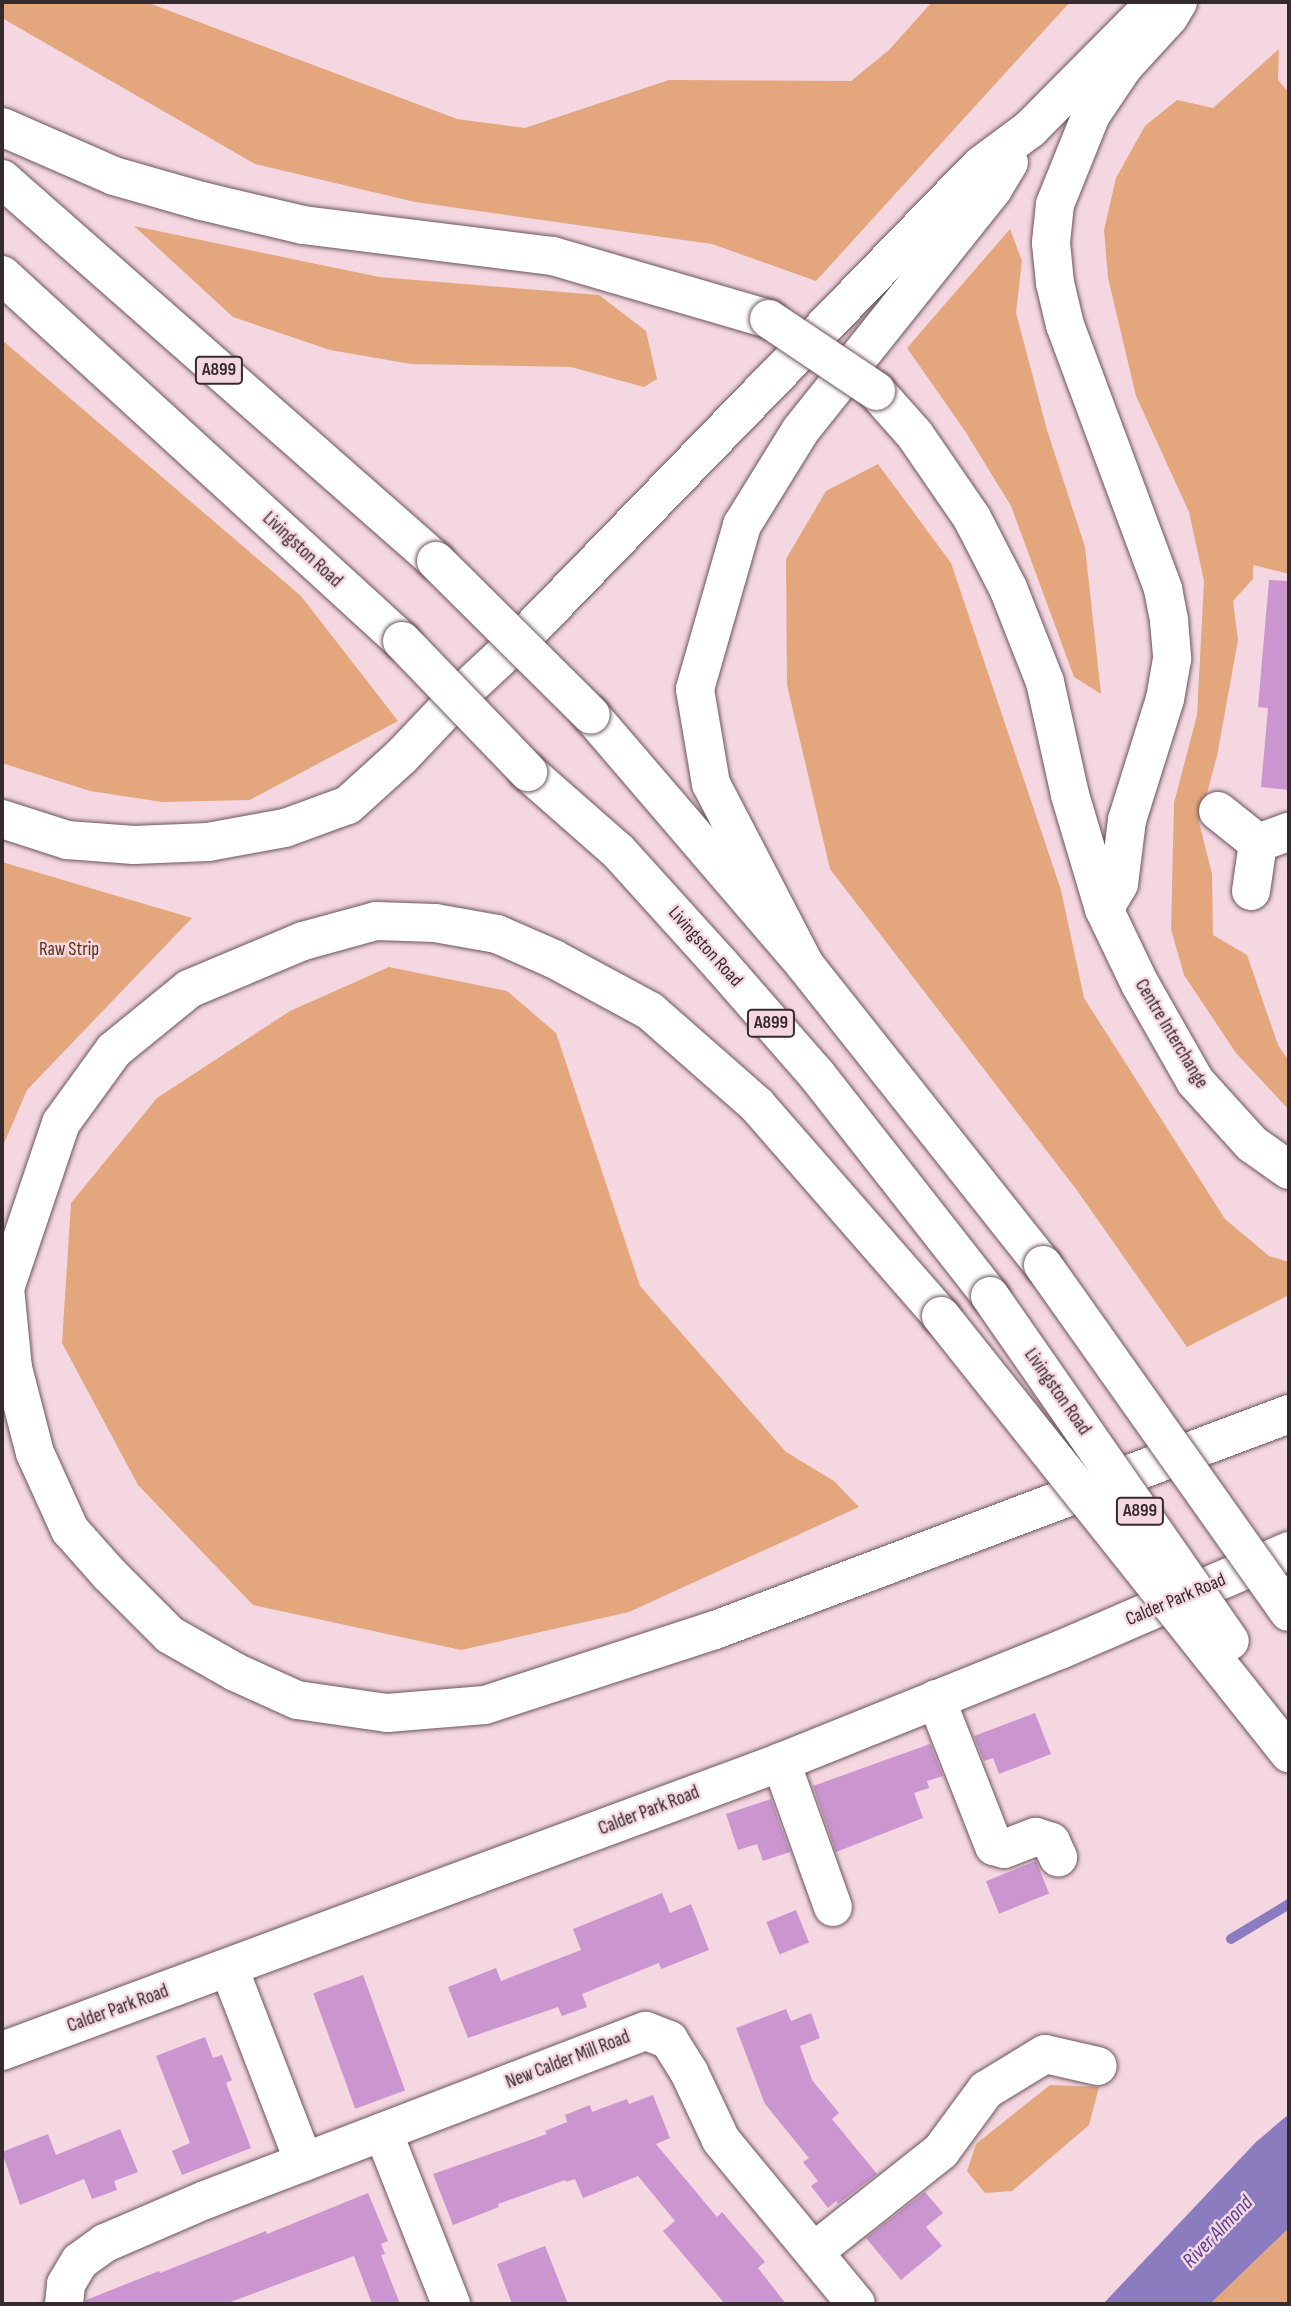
<!DOCTYPE html>
<style>
body{margin:0}
#map{position:relative;width:1291px;height:2306px;overflow:hidden;background:#f4d7e1;font-family:"Sofia Sans Condensed",sans-serif}
div>[style]{position:absolute}
.green>*{inset:0;background:#e4a77d}
.water>*{inset:0;background:#8a7cbf}
.stream>*{height:10px;margin:-5px;padding:0 5px;transform-origin:5px;border-radius:5px;background:#8a7cbf}
.building>*{inset:0;background:#cb96d0;transform-origin:0 0}
.roads{filter:drop-shadow(0 0 2px #6c545d) drop-shadow(0 0 2px #6c545d)}
.minor>*{height:38px;margin:-19px;padding:0 19px;transform-origin:19px;border-radius:19px;background:#fff}
.major>*{height:38px;margin:-19px;padding:0 19px;transform-origin:19px;border-radius:19px;background:#fff}
.bridges{filter:drop-shadow(0 0 2px #6c545d) drop-shadow(0 0 2px #6c545d)}
.major-bridge>*{height:38px;margin:-19px;padding:0 19px;transform-origin:19px;border-radius:19px;background:#fff}
span{translate:-50% -50%;white-space:nowrap;text-align:center;line-height:1.15;-webkit-text-stroke:5px #f4d7e1;paint-order:stroke}
.shield-label span{padding:2px 5px;background:#f4d7e1;border:2px solid;border-radius:5px;-webkit-text-stroke-width:0}
.shield-label{font-size:18px;color:#352a2e;font-weight:700}
.street-label{font-size:19px;color:#352a2e}
.park-label{font-size:19px;color:#5d320e}
.water-label{font-size:21px;color:#563f92;font-style:italic}
.frame{position:absolute;inset:0;border:4px solid #352a2e;pointer-events:none}
</style>
<div id="map">
<div class="green">
<div style="clip-path:polygon(2px 2px,146px 2px,457px 119px,525px 128px,669px 80px,851px 81px,889px 50px,932px 2px,1070px 2px,816px 281px,712px 244px,415px 202px,255px 164px,2px 18px)"></div>
<div style="clip-path:polygon(1279px 49px,1278px 80px,1289px 93px,1289px 574px,1253px 565px,1253px 579px,1233px 601px,1238px 640px,1217px 756px,1199px 822px,1212px 874px,1213px 935px,1247px 955px,1278px 1045px,1289px 1061px,1289px 1110px,1236px 1053px,1184px 975px,1171px 929px,1174px 803px,1197px 715px,1204px 581px,1189px 512px,1136px 396px,1108px 278px,1104px 230px,1116px 178px,1145px 126px,1177px 100px,1213px 108px)"></div>
<div style="clip-path:polygon(134px 226px,379px 277px,599px 295px,646px 331px,657px 379px,644px 387px,571px 367px,411px 364px,330px 350px,233px 317px)"></div>
<div style="clip-path:polygon(1010px 229px,1022px 261px,1016px 313px,1047px 430px,1085px 547px,1101px 694px,1074px 677px,1011px 506px,965px 431px,907px 348px)"></div>
<div style="clip-path:polygon(2px 340px,301px 596px,398px 721px,250px 800px,162px 802px,90px 791px,2px 763px)"></div>
<div style="clip-path:polygon(878px 464px,951px 563px,1061px 890px,1084px 998px,1225px 1219px,1269px 1256px,1289px 1262px,1289px 1295px,1187px 1347px,1076px 1189px,830px 869px,787px 685px,786px 559px,826px 491px)"></div>
<div style="clip-path:polygon(2px 862px,192px 918px,27px 1090px,2px 1148px)"></div>
<div style="clip-path:polygon(389px 967px,507px 991px,556px 1033px,640px 1286px,786px 1452px,834px 1481px,859px 1507px,629px 1612px,461px 1650px,253px 1605px,138px 1485px,62px 1343px,71px 1203px,157px 1098px,290px 1011px)"></div>
<div style="clip-path:polygon(1050px 2085px,1099px 2087px,1089px 2125px,1012px 2191px,985px 2193px,967px 2171px,976px 2144px)"></div>
<div style="clip-path:polygon(1289px 2228px,1289px 2304px,1210px 2304px)"></div>
</div>
<div class="water">
<div style="clip-path:polygon(1289px 2114px,1289px 2228px,1210px 2304px,1103px 2304px,1256px 2142px)"></div>
</div>
<div class="stream">
<div style="left:1231px;top:1939px;width:68px;rotate:-31.1deg"></div>
</div>
<div class="building">
<div style="clip-path:polygon(1269px 580px,1289px 581px,1289px 790px,1261px 787px,1268px 708px,1258px 707px)"></div>
<div style="clip-path:polygon(1035px 1713px,1051px 1754px,999px 1774px,993px 1758px,984px 1761px,974px 1736px)"></div>
<div style="clip-path:polygon(930px 1744px,943px 1776px,927px 1781px,929px 1788px,914px 1793px,923px 1818px,836px 1852px,813px 1786px)"></div>
<div style="clip-path:polygon(771px 1799px,790px 1852px,763px 1861px,757px 1844px,738px 1850px,726px 1814px)"></div>
<div style="left:1036px;top:1861px;width:35px;height:54px;rotate:68deg"></div>
<div style="clip-path:polygon(662px 1893px,670px 1913px,691px 1904px,709px 1950px,661px 1969px,659px 1963px,582px 1994px,587px 2007px,562px 2016px,558px 2007px,468px 2038px,448px 1987px,496px 1968px,501px 1981px,581px 1950px,573px 1929px)"></div>
<div style="left:796px;top:1910px;width:35px;height:32px;rotate:68deg"></div>
<div style="left:363px;top:1975px;width:123px;height:53px;rotate:70deg"></div>
<div style="clip-path:polygon(786px 2009px,791px 2021px,811px 2013px,820px 2038px,800px 2046px,812px 2080px,839px 2113px,832px 2119px,877px 2174px,838px 2204px,836px 2201px,828px 2208px,811px 2186px,818px 2181px,803px 2162px,809px 2158px,765px 2104px,736px 2028px)"></div>
<div style="clip-path:polygon(205px 2037px,213px 2058px,222px 2055px,232px 2080px,226px 2083px,251px 2148px,182px 2175px,172px 2151px,190px 2143px,156px 2056px)"></div>
<div style="clip-path:polygon(653px 2095px,670px 2138px,656px 2144px,717px 2217px,722px 2212px,765px 2262px,758px 2268px,786px 2304px,725px 2304px,663px 2231px,675px 2221px,638px 2176px,583px 2198px,575px 2179px,566px 2182px,565px 2180px,498px 2204px,499px 2207px,453px 2225px,433px 2174px,547px 2134px,545px 2131px,567px 2122px,565px 2115px,590px 2105px,592px 2112px,627px 2099px,629px 2104px)"></div>
<div style="clip-path:polygon(120px 2129px,138px 2172px,114px 2181px,117px 2190px,92px 2199px,84px 2179px,20px 2205px,2px 2152px,48px 2134px,56px 2155px)"></div>
<div style="clip-path:polygon(925px 2192px,943px 2213px,926px 2227px,942px 2246px,901px 2280px,866px 2238px)"></div>
<div style="clip-path:polygon(368px 2193px,388px 2241px,381px 2244px,385px 2254px,381px 2255px,400px 2304px,372px 2304px,354px 2256px,225px 2304px,86px 2304px,86px 2300px,159px 2271px,160px 2273px,266px 2231px,267px 2234px)"></div>
<div style="clip-path:polygon(545px 2246px,568px 2304px,512px 2304px,497px 2264px)"></div>
</div>
<div class="roads">
<div class="minor">
<div style="left:1178px;top:2px;width:17px;rotate:121deg"></div>
<div style="left:1169px;top:17px;width:67px;rotate:132.6deg"></div>
<div style="left:1124px;top:66px;width:59px;rotate:124deg"></div>
<div style="left:1091px;top:115px;width:96px;rotate:112deg"></div>
<div style="left:1055px;top:204px;width:39px;rotate:96deg"></div>
<div style="left:1051px;top:243px;width:40px;rotate:84.3deg"></div>
<div style="left:1055px;top:283px;width:43px;rotate:76.6deg"></div>
<div style="left:1065px;top:325px;width:282px;rotate:69.6deg"></div>
<div style="left:1163px;top:589px;width:33px;rotate:79deg"></div>
<div style="left:1169px;top:621px;width:38px;rotate:85deg"></div>
<div style="left:1172px;top:659px;width:41px;rotate:99.9deg"></div>
<div style="left:1165px;top:699px;width:127px;rotate:107.4deg"></div>
<div style="left:1127px;top:820px;width:64px;rotate:97.1deg"></div>
<div style="left:1119px;top:884px;width:29px;rotate:121deg"></div>
<div style="left:1104px;top:909px;width:83px;rotate:64.4deg"></div>
<div style="left:1140px;top:984px;width:112px;rotate:60.4deg"></div>
<div style="left:1195px;top:1081px;width:85px;rotate:47.9deg"></div>
<div style="left:1252px;top:1144px;width:45px;rotate:35.1deg"></div>
<div style="left:1218px;top:811px;width:51px;rotate:38.7deg"></div>
<div style="left:1251px;top:891px;width:49px;rotate:-81.7deg"></div>
<div style="left:1258px;top:843px;width:33px;rotate:-20deg"></div>
<div style="left:936px;top:1699px;width:158px;rotate:68.5deg"></div>
<div style="left:994px;top:1846px;width:10px;rotate:17deg"></div>
<div style="left:1004px;top:1849px;width:34px;rotate:-21deg"></div>
<div style="left:1036px;top:1837px;width:16px;rotate:18deg"></div>
<div style="left:1051px;top:1842px;width:17px;rotate:65deg"></div>
<div style="left:781px;top:1762px;width:154px;rotate:70.3deg"></div>
<div style="left:229px;top:1968px;width:208px;rotate:68.9deg"></div>
<div style="left:383px;top:2132px;width:185px;rotate:68.4deg"></div>
<div style="left:815px;top:2251px;width:161px;rotate:-38.4deg"></div>
<div style="left:941px;top:2151px;width:76px;rotate:-53.6deg"></div>
<div style="left:986px;top:2090px;width:69px;rotate:-31.4deg"></div>
<div style="left:1045px;top:2054px;width:54px;rotate:12.8deg"></div>
<div style="left:64px;top:2304px;width:20px;rotate:-84deg"></div>
<div style="left:66px;top:2284px;width:27px;rotate:-59deg"></div>
<div style="left:80px;top:2261px;width:31px;rotate:-36deg"></div>
<div style="left:105px;top:2243px;width:109px;rotate:-23.3deg"></div>
<div style="left:205px;top:2200px;width:472px;rotate:-21deg"></div>
<div style="left:646px;top:2031px;width:25px;rotate:21deg"></div>
<div style="left:669px;top:2040px;width:38px;rotate:58deg"></div>
<div style="left:689px;top:2072px;width:75px;rotate:64.8deg"></div>
<div style="left:721px;top:2140px;width:212px;rotate:50.5deg"></div>
</div>
<div class="major">
<div style="left:2px;top:127px;width:122px;rotate:23.6deg"></div>
<div style="left:114px;top:176px;width:91px;rotate:15.9deg"></div>
<div style="left:202px;top:201px;width:104px;rotate:13.4deg"></div>
<div style="left:303px;top:225px;width:252px;rotate:7.1deg"></div>
<div style="left:553px;top:256px;width:225px;rotate:16.3deg"></div>
<div style="left:2px;top:179px;width:578px;rotate:41.35deg"></div>
<div style="left:2px;top:275px;width:542px;rotate:42.46deg"></div>
<div style="left:876px;top:391px;width:59px;rotate:48.4deg"></div>
<div style="left:915px;top:435px;width:101px;rotate:55.5deg"></div>
<div style="left:972px;top:518px;width:79px;rotate:62.8deg"></div>
<div style="left:1008px;top:588px;width:101px;rotate:68.5deg"></div>
<div style="left:1045px;top:682px;width:116px;rotate:77.5deg"></div>
<div style="left:1070px;top:795px;width:119px;rotate:73.4deg"></div>
<div style="left:591px;top:715px;width:329px;rotate:49.4deg"></div>
<div style="left:805px;top:965px;width:383px;rotate:51.6deg"></div>
<div style="left:528px;top:772px;width:120px;rotate:41.3deg"></div>
<div style="left:618px;top:851px;width:154px;rotate:47.9deg"></div>
<div style="left:721px;top:965px;width:146px;rotate:48.9deg"></div>
<div style="left:817px;top:1075px;width:281px;rotate:51.9deg"></div>
<div style="left:2px;top:819px;width:68px;rotate:17.9deg"></div>
<div style="left:67px;top:840px;width:67px;rotate:4.3deg"></div>
<div style="left:134px;top:845px;width:74px;rotate:-2.3deg"></div>
<div style="left:208px;top:842px;width:78px;rotate:-10.3deg"></div>
<div style="left:285px;top:828px;width:67px;rotate:-20.1deg"></div>
<div style="left:348px;top:805px;width:72px;rotate:-42.2deg"></div>
<div style="left:401px;top:757px;width:83px;rotate:-46.5deg"></div>
<div style="left:458px;top:697px;width:100px;rotate:-43deg"></div>
<div style="left:531px;top:629px;width:645px;rotate:-45.88deg"></div>
<div style="left:980px;top:166px;width:62px;rotate:-36.5deg"></div>
<div style="left:1030px;top:129px;width:179px;rotate:-45.2deg"></div>
<div style="left:805px;top:965px;width:204px;rotate:-117.4deg"></div>
<div style="left:711px;top:784px;width:96px;rotate:-99.6deg"></div>
<div style="left:695px;top:689px;width:171px;rotate:-74deg"></div>
<div style="left:742px;top:525px;width:110px;rotate:-58.3deg"></div>
<div style="left:800px;top:431px;width:310px;rotate:-51.4deg"></div>
<div style="left:993px;top:189px;width:31px;rotate:-59deg"></div>
<div style="left:941px;top:1316px;width:280px;rotate:-131.1deg"></div>
<div style="left:757px;top:1105px;width:142px;rotate:-138.7deg"></div>
<div style="left:650px;top:1011px;width:109px;rotate:-151.6deg"></div>
<div style="left:554px;top:959px;width:62px;rotate:-156.3deg"></div>
<div style="left:497px;top:934px;width:63px;rotate:-169.9deg"></div>
<div style="left:435px;top:923px;width:59px;rotate:-178.1deg"></div>
<div style="left:376px;top:921px;width:76px;rotate:164.7deg"></div>
<div style="left:303px;top:941px;width:124px;rotate:157.2deg"></div>
<div style="left:189px;top:989px;width:97px;rotate:140.9deg"></div>
<div style="left:114px;top:1050px;width:90px;rotate:126deg"></div>
<div style="left:61px;top:1123px;width:174px;rotate:108.7deg"></div>
<div style="left:5px;top:1288px;width:80px;rotate:84.3deg"></div>
<div style="left:13px;top:1368px;width:88px;rotate:75.5deg"></div>
<div style="left:35px;top:1453px;width:85px;rotate:65.6deg"></div>
<div style="left:70px;top:1530px;width:59px;rotate:48.4deg"></div>
<div style="left:109px;top:1574px;width:86px;rotate:45deg"></div>
<div style="left:170px;top:1635px;width:75px;rotate:29.6deg"></div>
<div style="left:235px;top:1672px;width:68px;rotate:24.3deg"></div>
<div style="left:297px;top:1700px;width:91px;rotate:8.2deg"></div>
<div style="left:387px;top:1713px;width:98px;rotate:-4.7deg"></div>
<div style="left:485px;top:1705px;width:242px;rotate:-18.1deg"></div>
<div style="left:715px;top:1630px;width:613px;rotate:-20.62deg"></div>
<div style="left:2px;top:2051px;width:831px;rotate:-20.35deg"></div>
<div style="left:781px;top:1762px;width:301px;rotate:-21.9deg"></div>
<div style="left:1060px;top:1650px;width:249px;rotate:-23.4deg"></div>
</div>
</div>
<div class="bridges">
<div class="major-bridge">
<div style="left:769px;top:319px;width:129px;rotate:33.9deg"></div>
<div style="left:436px;top:561px;width:218px;rotate:44.8deg"></div>
<div style="left:402px;top:641px;width:182px;rotate:46.1deg"></div>
<div style="left:1043px;top:1265px;width:425px;rotate:54.7deg"></div>
<div style="left:990px;top:1296px;width:420px;rotate:55.2deg"></div>
<div style="left:941px;top:1316px;width:559px;rotate:51.47deg"></div>
</div>
</div>
<div class="shield-label">
<span style="left:219px;top:370px">A899</span>
<span style="left:771px;top:1023px">A899</span>
<span style="left:1140px;top:1511px">A899</span>
</div>
<div class="street-label">
<span style="left:302px;top:550px;rotate:43deg">Livingston Road</span>
<span style="left:705px;top:947px;rotate:48deg">Livingston Road</span>
<span style="left:1171px;top:1034px;rotate:59deg">Centre Interchange</span>
<span style="left:1057px;top:1392px;rotate:55deg">Livingston Road</span>
<span style="left:1176px;top:1600px;rotate:-23deg">Calder Park Road</span>
<span style="left:649px;top:1811px;rotate:-21deg">Calder Park Road</span>
<span style="left:118px;top:2009px;rotate:-20deg">Calder Park Road</span>
<span style="left:568px;top:2060px;rotate:-21deg">New Calder Mill Road</span>
</div>
<div class="park-label">
<span style="left:69px;top:950px">Raw Strip</span>
</div>
<div class="water-label">
<span style="left:1218px;top:2232px;rotate:-46deg">River Almond</span>
</div>
<div class="frame"></div>
</div>
